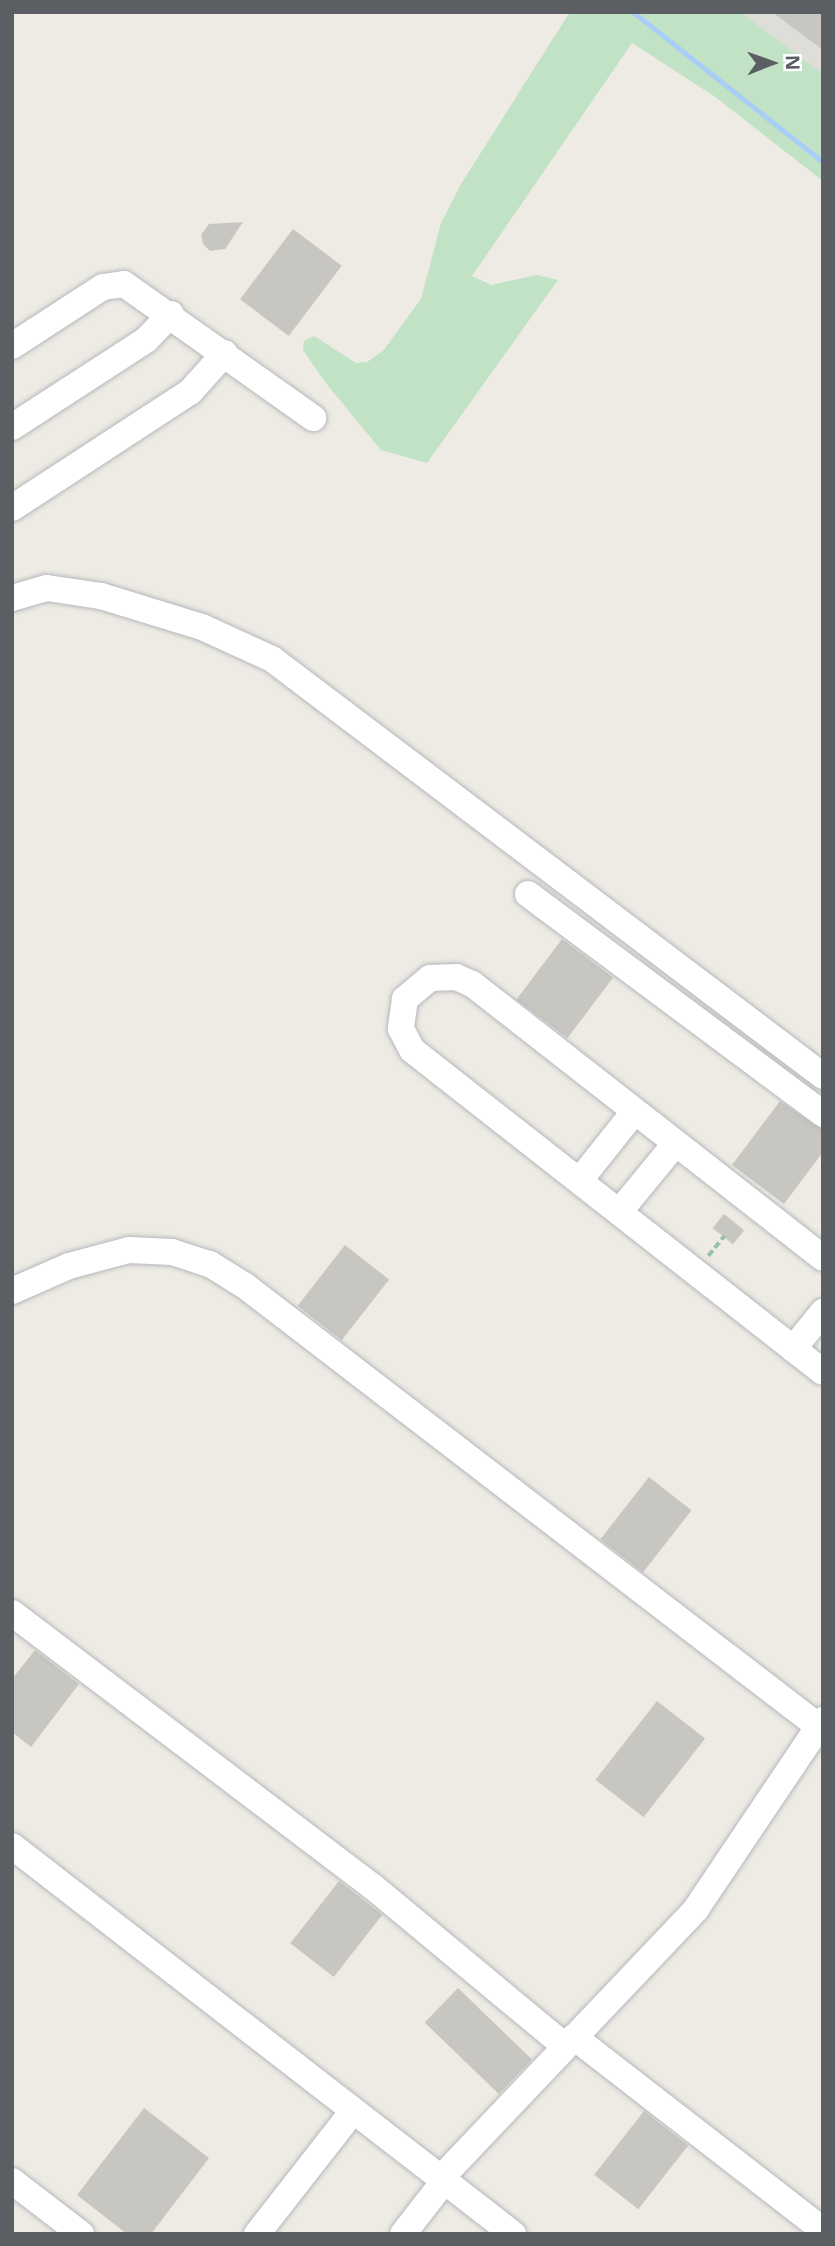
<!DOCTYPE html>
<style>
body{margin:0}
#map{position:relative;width:835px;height:2246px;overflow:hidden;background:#edebe3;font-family:"Noto Sans",sans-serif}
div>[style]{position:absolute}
.industrial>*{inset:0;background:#deddd7}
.green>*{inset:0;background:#c1e2c4}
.stream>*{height:5px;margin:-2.5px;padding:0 2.5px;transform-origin:2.5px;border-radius:2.5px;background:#a8cef8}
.building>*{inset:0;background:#c8c6c0;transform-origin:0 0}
.path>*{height:3.5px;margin-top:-1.75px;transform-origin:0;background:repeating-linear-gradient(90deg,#99c0a8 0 7px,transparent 0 10.5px)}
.roads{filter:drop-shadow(0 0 2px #b5b8bc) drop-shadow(0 0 2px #b5b8bc)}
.minor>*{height:26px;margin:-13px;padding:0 13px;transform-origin:13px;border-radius:13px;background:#fff}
span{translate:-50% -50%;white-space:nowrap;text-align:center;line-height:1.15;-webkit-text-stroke:7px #fff;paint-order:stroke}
.frame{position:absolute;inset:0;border:14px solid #5b5e62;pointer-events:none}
.north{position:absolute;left:737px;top:28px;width:70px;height:70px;-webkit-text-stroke:5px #fff;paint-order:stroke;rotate:89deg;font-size:19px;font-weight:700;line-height:28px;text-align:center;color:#5b5e62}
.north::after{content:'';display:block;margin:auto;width:24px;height:32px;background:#5b5e62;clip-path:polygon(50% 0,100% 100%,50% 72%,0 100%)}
</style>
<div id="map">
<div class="industrial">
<div style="clip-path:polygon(740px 12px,823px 12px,823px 74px,746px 17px)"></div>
</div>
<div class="green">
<div style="clip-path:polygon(570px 12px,740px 12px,823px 74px,823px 181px,714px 96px,632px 43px,472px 276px,491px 285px,537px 275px,558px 280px,427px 463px,381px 450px,325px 382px,303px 350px,304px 341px,314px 336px,356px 363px,367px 362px,383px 351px,421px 299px,441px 223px,461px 184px)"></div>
</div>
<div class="stream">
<div style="left:633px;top:12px;width:242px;rotate:38.3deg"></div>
</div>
<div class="building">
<div style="clip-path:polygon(772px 12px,823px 12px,823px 50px)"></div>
<div style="clip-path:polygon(243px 222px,225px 249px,210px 251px,203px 244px,201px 235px,209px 224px)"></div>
<div style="left:293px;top:229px;width:61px;height:88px;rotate:37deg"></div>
<div style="left:562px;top:939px;width:64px;height:76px;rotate:37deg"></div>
<div style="clip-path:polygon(780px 1101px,823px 1130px,823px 1152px,784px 1204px,732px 1165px)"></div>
<div style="left:724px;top:1214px;width:26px;height:18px;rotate:39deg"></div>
<div style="left:345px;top:1245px;width:56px;height:77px;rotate:38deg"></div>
<div style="left:649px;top:1477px;width:54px;height:79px;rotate:38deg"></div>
<div style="clip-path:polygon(35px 1650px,79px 1684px,31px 1747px,12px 1732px,12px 1679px)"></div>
<div style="left:657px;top:1701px;width:61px;height:100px;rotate:38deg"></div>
<div style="left:339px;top:1881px;width:55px;height:79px;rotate:38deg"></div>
<div style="left:458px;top:1988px;width:103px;height:48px;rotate:44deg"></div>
<div style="clip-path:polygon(144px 2108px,209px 2158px,151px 2234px,127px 2234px,77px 2195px)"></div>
<div style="left:644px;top:2111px;width:56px;height:81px;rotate:38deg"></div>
</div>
<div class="path">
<div style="left:708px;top:1256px;width:26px;rotate:-51deg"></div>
</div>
<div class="roads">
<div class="minor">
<div style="left:12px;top:346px;width:108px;rotate:-33deg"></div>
<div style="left:103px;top:287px;width:21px;rotate:-8deg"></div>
<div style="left:124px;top:284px;width:232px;rotate:35.3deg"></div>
<div style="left:12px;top:427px;width:160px;rotate:-33deg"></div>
<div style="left:146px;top:340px;width:36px;rotate:-46deg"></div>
<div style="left:12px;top:508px;width:212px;rotate:-33.1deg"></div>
<div style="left:190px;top:392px;width:52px;rotate:-48.1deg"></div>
<div style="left:12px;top:598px;width:36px;rotate:-16deg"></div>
<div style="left:47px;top:588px;width:55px;rotate:8.4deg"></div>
<div style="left:101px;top:596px;width:106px;rotate:17.1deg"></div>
<div style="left:202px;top:627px;width:77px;rotate:24.6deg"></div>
<div style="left:272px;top:659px;width:691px;rotate:37.12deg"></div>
<div style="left:528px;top:894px;width:368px;rotate:36.7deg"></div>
<div style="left:580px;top:1180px;width:87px;rotate:-51.5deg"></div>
<div style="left:620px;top:1211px;width:87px;rotate:-50.6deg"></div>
<div style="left:823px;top:1258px;width:445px;rotate:-142deg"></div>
<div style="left:472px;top:984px;width:17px;rotate:-156deg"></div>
<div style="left:456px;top:977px;width:26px;rotate:178deg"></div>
<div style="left:430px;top:978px;width:33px;rotate:140deg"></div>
<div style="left:405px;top:999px;width:30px;rotate:98deg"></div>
<div style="left:401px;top:1029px;width:24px;rotate:62deg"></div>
<div style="left:412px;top:1050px;width:522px;rotate:38.08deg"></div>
<div style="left:12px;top:1291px;width:62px;rotate:-23.7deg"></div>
<div style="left:69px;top:1266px;width:62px;rotate:-14.9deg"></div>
<div style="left:129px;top:1250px;width:43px;rotate:2.7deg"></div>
<div style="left:172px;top:1252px;width:40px;rotate:18deg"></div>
<div style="left:210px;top:1264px;width:40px;rotate:32deg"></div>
<div style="left:244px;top:1285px;width:730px;rotate:37.54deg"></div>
<div style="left:793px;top:1349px;width:48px;rotate:-51deg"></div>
<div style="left:12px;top:1613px;width:452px;rotate:37.2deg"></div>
<div style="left:372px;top:1886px;width:251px;rotate:39.7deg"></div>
<div style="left:12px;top:1846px;width:634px;rotate:37.76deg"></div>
<div style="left:574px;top:2037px;width:315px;rotate:37.8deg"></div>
<div style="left:442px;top:2177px;width:369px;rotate:-46.5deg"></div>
<div style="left:696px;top:1909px;width:228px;rotate:-56.1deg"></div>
<div style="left:12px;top:2181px;width:87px;rotate:37.5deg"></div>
<div style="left:257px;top:2234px;width:156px;rotate:-52deg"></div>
<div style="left:403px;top:2234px;width:68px;rotate:-52.1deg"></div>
</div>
</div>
<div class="frame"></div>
<div class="north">N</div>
</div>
